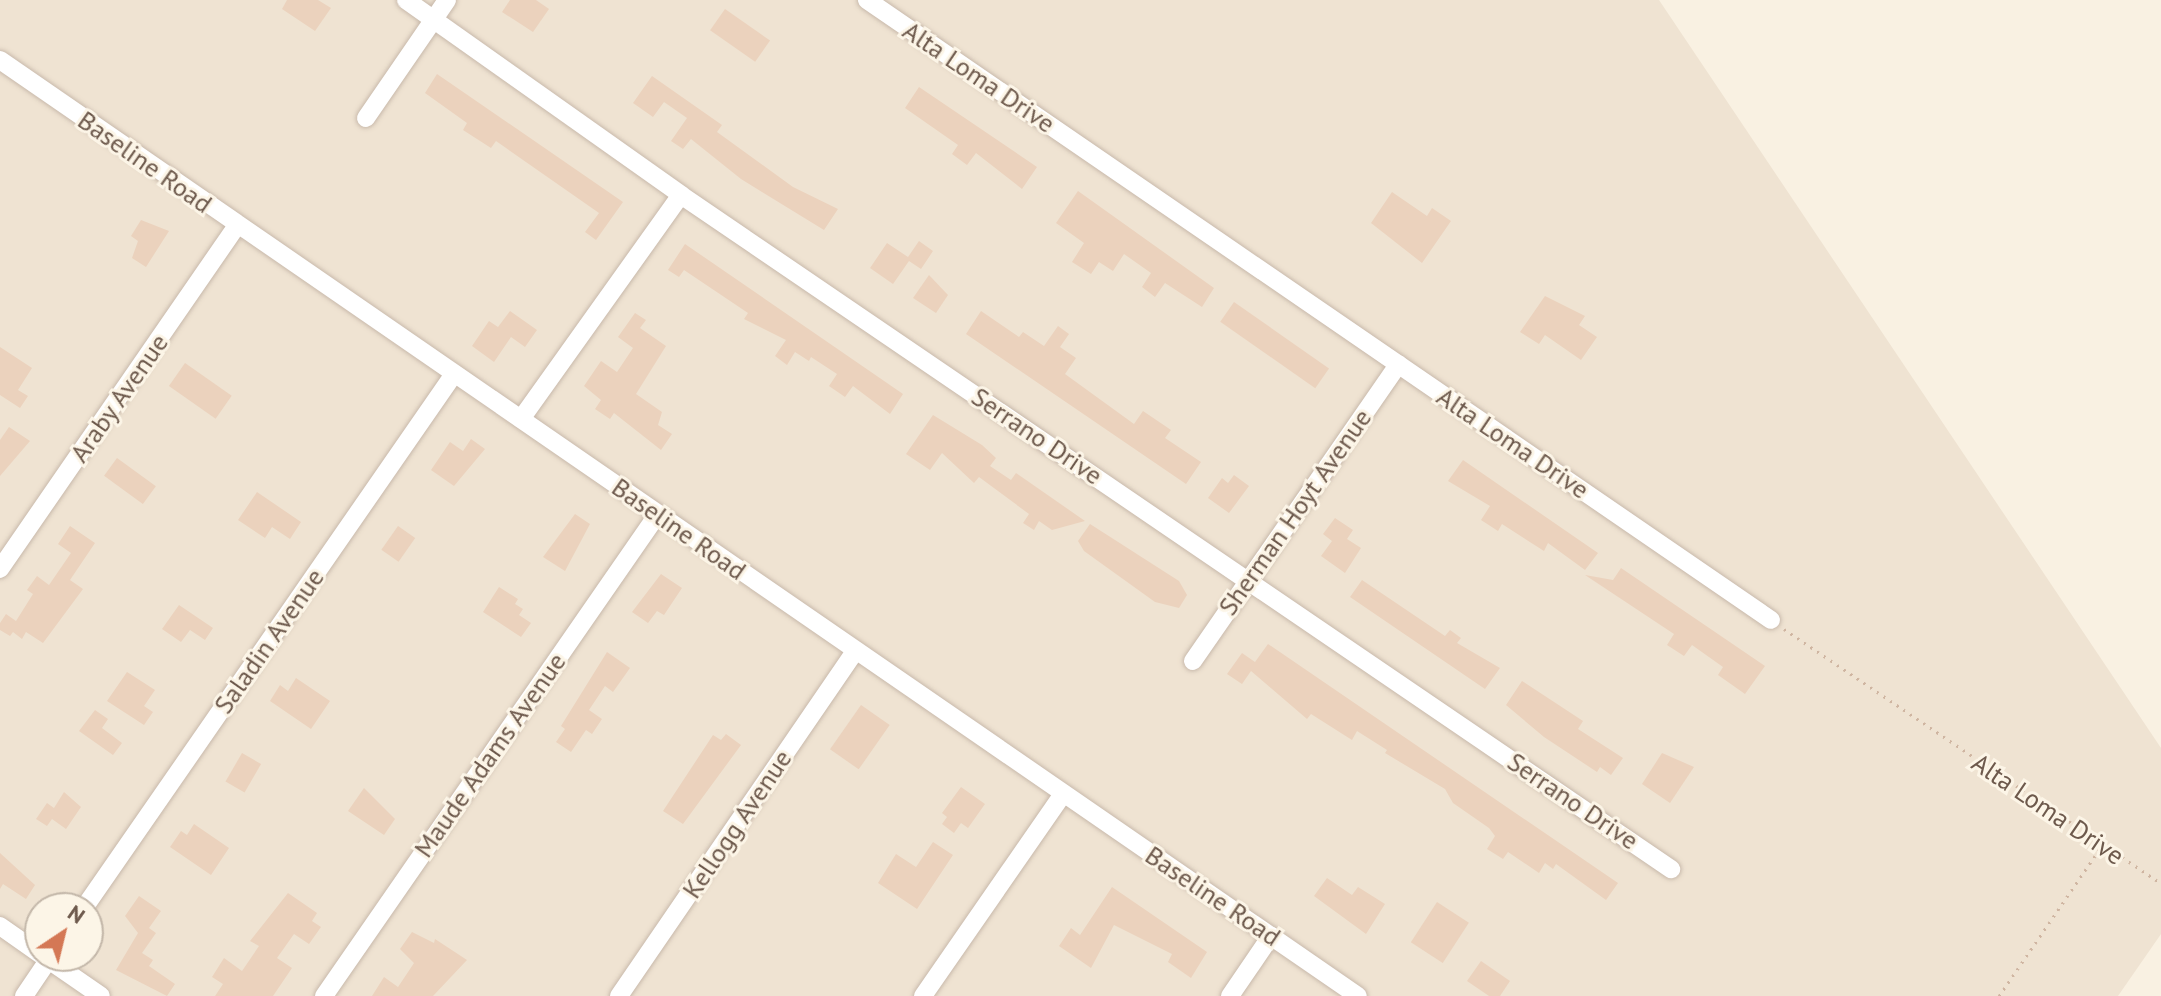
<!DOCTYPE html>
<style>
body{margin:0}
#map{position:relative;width:2161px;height:996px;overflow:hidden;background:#f9f1e2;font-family:"PT Sans",sans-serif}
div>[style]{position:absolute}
.residential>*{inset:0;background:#efe3d2}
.building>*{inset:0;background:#ebd2bd;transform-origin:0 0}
.path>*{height:3px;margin-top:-1.5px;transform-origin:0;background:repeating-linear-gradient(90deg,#cfb5a1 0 2px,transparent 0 8px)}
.roads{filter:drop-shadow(0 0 2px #c8b9ab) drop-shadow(0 0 2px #c8b9ab)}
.minor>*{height:18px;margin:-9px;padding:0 9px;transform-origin:9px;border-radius:9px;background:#fff}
span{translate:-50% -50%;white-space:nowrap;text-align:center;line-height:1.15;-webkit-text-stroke:6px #fcf5e7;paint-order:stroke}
.street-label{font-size:26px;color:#6d594c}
.north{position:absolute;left:24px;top:892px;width:80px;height:80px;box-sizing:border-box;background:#fcf5e7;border:2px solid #c3b7a9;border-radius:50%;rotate:35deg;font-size:22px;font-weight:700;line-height:32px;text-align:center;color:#6d594c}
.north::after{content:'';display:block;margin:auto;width:28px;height:36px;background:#d47855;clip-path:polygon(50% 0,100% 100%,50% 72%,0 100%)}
</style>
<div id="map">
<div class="residential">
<div style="clip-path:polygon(evenodd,0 0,1659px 0,2161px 748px,2161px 934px,2118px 996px,0 996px,0 0,40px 908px,88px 908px,88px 956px,40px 956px,40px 908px)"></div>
</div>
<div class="building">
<div style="clip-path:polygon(287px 0,318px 0,331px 8px,315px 31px,282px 9px)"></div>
<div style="clip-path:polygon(510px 0,536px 0,549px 9px,533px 32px,502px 12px)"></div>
<div style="left:725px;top:9px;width:55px;height:26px;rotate:35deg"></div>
<div style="clip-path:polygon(437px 74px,623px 202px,596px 240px,585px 232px,599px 213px,496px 141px,491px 148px,463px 130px,467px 123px,425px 93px)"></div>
<div style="clip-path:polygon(652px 76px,722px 125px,717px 132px,793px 187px,838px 209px,824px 230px,741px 179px,691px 139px,683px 149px,671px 141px,687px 118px,664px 102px,653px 117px,633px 103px)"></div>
<div style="clip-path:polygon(919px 87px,1037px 167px,1022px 189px,976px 153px,967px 165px,952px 154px,958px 145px,905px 108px)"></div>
<div style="clip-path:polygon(1078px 191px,1214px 288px,1202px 307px,1165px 283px,1155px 297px,1142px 287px,1151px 273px,1124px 254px,1113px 271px,1099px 262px,1091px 274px,1072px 262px,1084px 243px,1056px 223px)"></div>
<div style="clip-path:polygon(1392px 192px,1427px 216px,1432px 208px,1451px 221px,1422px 263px,1371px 223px)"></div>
<div style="clip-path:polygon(141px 220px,169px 231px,146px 267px,132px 258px,138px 241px,131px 236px)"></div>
<div style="clip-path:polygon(919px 241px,933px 251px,921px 269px,909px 261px,893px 284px,870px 268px,887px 243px,908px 257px)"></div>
<div style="clip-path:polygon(685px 244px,903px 394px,890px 414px,853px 386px,845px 397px,829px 386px,837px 374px,811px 357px,809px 361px,795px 352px,787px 365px,775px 356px,786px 340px,744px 319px,748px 313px,684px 270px,679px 277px,668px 270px)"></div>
<div style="clip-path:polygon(929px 275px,948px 295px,936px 313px,913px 298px)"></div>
<div style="clip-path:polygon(1545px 296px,1585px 316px,1579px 325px,1597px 337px,1581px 360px,1545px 335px,1539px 344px,1520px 332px)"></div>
<div style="left:1234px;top:302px;width:116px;height:24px;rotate:35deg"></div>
<div style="clip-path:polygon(510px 311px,537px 330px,525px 347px,511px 337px,494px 362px,472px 346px,489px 321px,498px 327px)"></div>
<div style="clip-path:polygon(981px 311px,1019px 337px,1023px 332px,1044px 346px,1058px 326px,1069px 334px,1060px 347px,1076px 358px,1065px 374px,1134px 424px,1143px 411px,1171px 430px,1165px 438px,1201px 462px,1186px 484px,966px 334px)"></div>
<div style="clip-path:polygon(635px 313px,646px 320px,640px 328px,666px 346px,636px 394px,662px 412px,658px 425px,672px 434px,661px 450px,614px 413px,610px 419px,595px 409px,601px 400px,584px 386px,601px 361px,617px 372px,633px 348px,618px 337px)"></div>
<div style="clip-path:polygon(0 347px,32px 368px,18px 390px,28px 396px,20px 408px,0 395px)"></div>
<div style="left:185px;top:363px;width:57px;height:28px;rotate:35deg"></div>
<div style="clip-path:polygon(933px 415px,982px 445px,996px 458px,990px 466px,1011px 480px,1016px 473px,1085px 521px,1052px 530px,1039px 521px,1034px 530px,1023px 523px,1029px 514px,979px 477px,974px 483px,942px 453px,930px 470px,906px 454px)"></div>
<div style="clip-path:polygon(9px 427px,30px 441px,0 476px,0 440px)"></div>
<div style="clip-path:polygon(471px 439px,485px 449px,454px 486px,431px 470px,450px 442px,463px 451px)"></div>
<div style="left:117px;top:458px;width:48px;height:22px;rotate:36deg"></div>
<div style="clip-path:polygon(1463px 460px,1598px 553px,1585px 570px,1548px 543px,1544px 551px,1502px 524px,1498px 531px,1481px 520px,1490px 506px,1448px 481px)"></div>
<div style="clip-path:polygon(1234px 475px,1249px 486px,1229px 513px,1208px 498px,1222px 478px,1228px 483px)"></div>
<div style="clip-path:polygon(257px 492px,301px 522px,290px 539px,272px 527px,265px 538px,238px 520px)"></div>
<div style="clip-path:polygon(575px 514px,590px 524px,565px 571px,543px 557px)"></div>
<div style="clip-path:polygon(1335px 518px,1353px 530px,1347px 539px,1361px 548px,1345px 573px,1321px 556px,1332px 541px,1323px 534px)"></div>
<div style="clip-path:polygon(1090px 524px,1179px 581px,1187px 595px,1179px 608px,1155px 602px,1084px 551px,1078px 541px)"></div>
<div style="clip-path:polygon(70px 526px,95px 543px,70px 580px,83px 589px,43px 643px,26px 632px,22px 639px,13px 632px,10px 636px,0 630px,0 623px,6px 614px,16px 621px,33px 594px,27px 590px,37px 576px,49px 585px,71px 553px,58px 544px)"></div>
<div style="left:398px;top:526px;width:21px;height:29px;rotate:35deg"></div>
<div style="clip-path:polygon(1621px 568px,1765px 666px,1745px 694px,1718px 675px,1723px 667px,1692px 645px,1684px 656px,1667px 645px,1674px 634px,1585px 575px,1613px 580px)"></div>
<div style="clip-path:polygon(661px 574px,682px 588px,664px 615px,657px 611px,648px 623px,632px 612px)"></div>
<div style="clip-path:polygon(1362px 580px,1445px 636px,1450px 630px,1461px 638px,1457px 643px,1500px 668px,1485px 689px,1350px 597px)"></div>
<div style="clip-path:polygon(499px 587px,518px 599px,515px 604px,523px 609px,519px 615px,531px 623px,521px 637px,483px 612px)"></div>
<div style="clip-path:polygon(179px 605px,213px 628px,205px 640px,190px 630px,181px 642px,162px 629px)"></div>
<div style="clip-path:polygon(1268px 644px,1618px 883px,1606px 900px,1556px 864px,1553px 869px,1545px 863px,1539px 873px,1508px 852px,1503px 859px,1487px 849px,1495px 836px,1489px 828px,1453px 803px,1445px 789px,1385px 753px,1387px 750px,1357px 731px,1352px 740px,1311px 714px,1307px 719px,1251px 671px,1242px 684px,1227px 674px,1242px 653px,1255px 662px)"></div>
<div style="clip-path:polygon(607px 652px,630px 668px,613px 692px,605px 686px,589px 710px,602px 719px,592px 734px,586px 730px,571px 752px,556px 742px,565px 729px,561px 726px)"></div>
<div style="clip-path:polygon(127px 672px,155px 690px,144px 706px,153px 712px,144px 725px,107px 701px)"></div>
<div style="clip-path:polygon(296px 678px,330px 701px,311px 729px,270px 701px,280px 685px,288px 691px)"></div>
<div style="clip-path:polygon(1522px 681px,1583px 721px,1578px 729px,1623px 758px,1611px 775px,1600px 767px,1597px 772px,1544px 737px,1506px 705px)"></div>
<div style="left:861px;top:705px;width:35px;height:54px;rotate:35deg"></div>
<div style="clip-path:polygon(95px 710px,108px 719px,102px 728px,122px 743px,113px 755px,79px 731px)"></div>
<div style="clip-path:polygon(726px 734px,741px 745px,683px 824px,663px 811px,713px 735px,721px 740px)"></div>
<div style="left:242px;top:753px;width:22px;height:33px;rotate:30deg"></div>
<div style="clip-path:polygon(1662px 753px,1694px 767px,1670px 803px,1642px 784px)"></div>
<div style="clip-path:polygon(961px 787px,985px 804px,968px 828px,961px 823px,954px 833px,942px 824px,947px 817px,942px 813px)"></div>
<div style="clip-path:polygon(364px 788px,395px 819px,384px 835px,348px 811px)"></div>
<div style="clip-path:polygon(64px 792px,81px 807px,66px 829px,52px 819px,47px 826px,36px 819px,47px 803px,54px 808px)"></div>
<div style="clip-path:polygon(194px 824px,229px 848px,211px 875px,170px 847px,181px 831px,187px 835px)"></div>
<div style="clip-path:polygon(933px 842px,953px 855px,917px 909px,878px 883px,896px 854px,916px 867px)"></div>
<div style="clip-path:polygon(0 853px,35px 885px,26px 899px,3px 884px,0 889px)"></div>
<div style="clip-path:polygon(1327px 878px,1352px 895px,1358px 887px,1385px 904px,1366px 934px,1314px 896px)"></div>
<div style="clip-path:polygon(1112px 887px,1207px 952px,1191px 978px,1168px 962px,1172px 954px,1114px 925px,1091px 968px,1059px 946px,1071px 928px,1080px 935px)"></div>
<div style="clip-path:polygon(288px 893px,317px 913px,312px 921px,321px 927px,309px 944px,294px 934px,277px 958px,292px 968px,273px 996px,215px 996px,223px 984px,212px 977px,224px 958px,242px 971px,259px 946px,250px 941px)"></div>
<div style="clip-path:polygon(139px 896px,161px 911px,149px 928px,156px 933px,142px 953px,153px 960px,149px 966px,175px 984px,167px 996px,116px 970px,138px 933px,125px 916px)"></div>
<div style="left:1437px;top:902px;width:38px;height:48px;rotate:33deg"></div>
<div style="clip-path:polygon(412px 932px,434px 943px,435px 939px,467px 960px,433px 996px,372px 996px,384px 977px,398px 987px,414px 963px,400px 949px)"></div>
<div style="clip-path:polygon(1481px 961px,1510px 981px,1500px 996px,1489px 996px,1467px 981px)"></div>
</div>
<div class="path">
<div style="left:1784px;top:629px;width:455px;rotate:34deg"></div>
<div style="left:1999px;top:996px;width:181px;rotate:-55.6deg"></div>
</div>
<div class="roads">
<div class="minor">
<div style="left:406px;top:0;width:337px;rotate:35.3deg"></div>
<div style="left:681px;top:195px;width:1198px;rotate:34.25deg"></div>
<div style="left:867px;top:0;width:1096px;rotate:34.44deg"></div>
<div style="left:0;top:60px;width:1649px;rotate:34.58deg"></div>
<div style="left:366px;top:118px;width:143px;rotate:-55.5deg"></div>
<div style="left:521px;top:419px;width:275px;rotate:-54.5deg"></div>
<div style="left:0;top:569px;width:417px;rotate:-55.4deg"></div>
<div style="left:1193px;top:661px;width:361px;rotate:-55.3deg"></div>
<div style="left:84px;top:908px;width:650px;rotate:-55.28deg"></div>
<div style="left:0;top:926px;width:49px;rotate:35deg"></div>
<div style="left:43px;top:956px;width:70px;rotate:34.6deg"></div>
<div style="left:24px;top:996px;width:48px;rotate:-56deg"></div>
<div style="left:324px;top:996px;width:585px;rotate:-55.3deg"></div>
<div style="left:619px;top:996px;width:418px;rotate:-55.6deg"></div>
<div style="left:923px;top:996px;width:246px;rotate:-55.3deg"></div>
<div style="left:1230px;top:996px;width:73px;rotate:-55.7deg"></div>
</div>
</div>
<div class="street-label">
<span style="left:979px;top:77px;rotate:34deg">Alta Loma Drive</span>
<span style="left:145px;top:162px;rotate:35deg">Baseline Road</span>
<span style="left:119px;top:398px;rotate:-55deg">Araby Avenue</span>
<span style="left:1037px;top:436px;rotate:34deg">Serrano Drive</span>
<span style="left:1513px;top:443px;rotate:34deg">Alta Loma Drive</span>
<span style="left:1295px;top:512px;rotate:-55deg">Sherman Hoyt Avenue</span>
<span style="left:679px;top:529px;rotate:35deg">Baseline Road</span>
<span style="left:269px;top:641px;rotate:-55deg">Saladin Avenue</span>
<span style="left:490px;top:755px;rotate:-55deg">Maude Adams Avenue</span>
<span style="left:1573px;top:801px;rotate:34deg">Serrano Drive</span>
<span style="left:2048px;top:809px;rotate:34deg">Alta Loma Drive</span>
<span style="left:737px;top:824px;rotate:-56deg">Kellogg Avenue</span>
<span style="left:1213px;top:896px;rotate:34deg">Baseline Road</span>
</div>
<div class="north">N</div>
</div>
